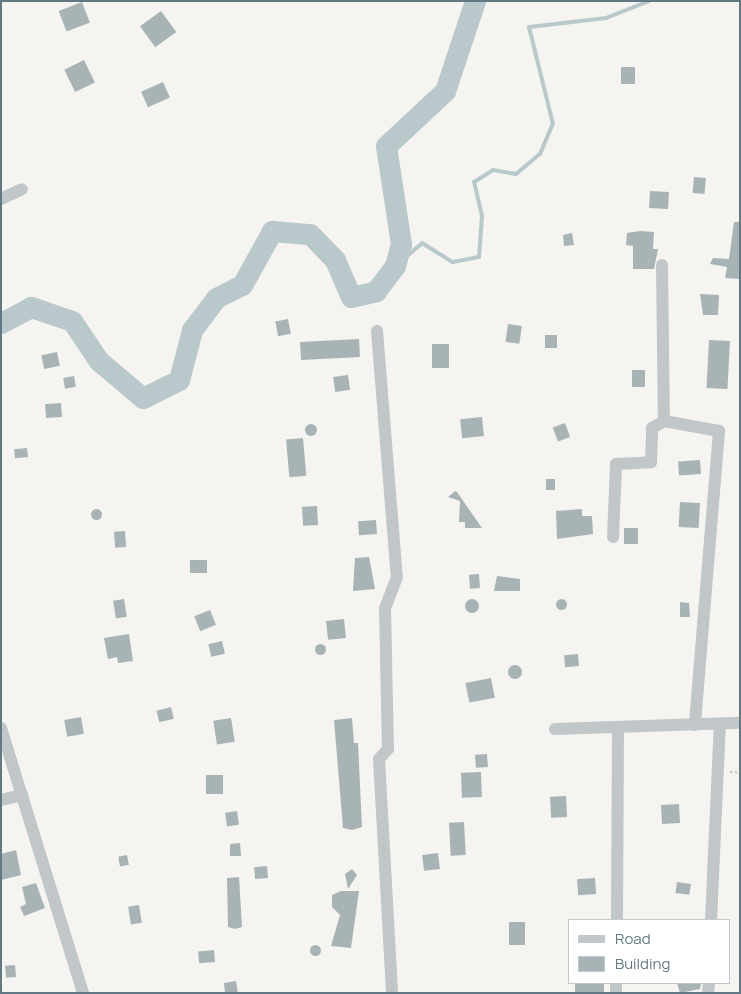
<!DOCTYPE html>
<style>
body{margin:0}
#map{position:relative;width:741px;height:994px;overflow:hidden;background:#f5f4f0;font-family:Manrope,sans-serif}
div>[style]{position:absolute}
.stream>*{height:4px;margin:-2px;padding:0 2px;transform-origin:2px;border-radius:2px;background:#b8c8cb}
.river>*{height:21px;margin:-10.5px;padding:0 10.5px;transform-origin:10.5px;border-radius:10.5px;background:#b8c8cb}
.building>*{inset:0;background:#a8b3b6;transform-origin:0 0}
.round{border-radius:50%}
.path>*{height:2px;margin-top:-1px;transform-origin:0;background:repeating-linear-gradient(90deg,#bdbfc1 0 2.5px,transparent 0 5px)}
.street>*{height:12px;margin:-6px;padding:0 6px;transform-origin:6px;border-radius:6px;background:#c1c6c8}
span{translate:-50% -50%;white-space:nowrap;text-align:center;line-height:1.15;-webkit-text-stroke:5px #fff;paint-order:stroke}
.frame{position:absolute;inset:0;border:2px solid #627983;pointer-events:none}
.legend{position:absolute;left:568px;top:919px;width:162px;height:65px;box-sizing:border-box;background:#fff;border:1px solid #c0c9cd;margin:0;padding:6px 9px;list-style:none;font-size:15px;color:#627983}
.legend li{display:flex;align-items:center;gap:10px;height:25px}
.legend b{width:25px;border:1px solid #c0c9cd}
</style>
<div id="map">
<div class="stream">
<div style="left:395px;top:266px;width:35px;rotate:-40deg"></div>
<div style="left:422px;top:243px;width:36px;rotate:32deg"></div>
<div style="left:453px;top:262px;width:26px;rotate:-11deg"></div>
<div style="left:479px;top:257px;width:41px;rotate:-85.8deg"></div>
<div style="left:482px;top:216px;width:35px;rotate:-103deg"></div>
<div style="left:474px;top:182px;width:22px;rotate:-32deg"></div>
<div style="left:493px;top:170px;width:23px;rotate:10deg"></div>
<div style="left:516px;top:174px;width:31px;rotate:-40deg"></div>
<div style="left:540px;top:154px;width:33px;rotate:-67deg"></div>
<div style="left:553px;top:124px;width:100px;rotate:-103.9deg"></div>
<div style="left:529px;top:27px;width:78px;rotate:-6.7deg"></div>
<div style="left:606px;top:18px;width:46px;rotate:-21.6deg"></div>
</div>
<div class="river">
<div style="left:1px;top:323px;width:34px;rotate:-28deg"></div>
<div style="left:31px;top:307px;width:43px;rotate:18.9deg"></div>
<div style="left:72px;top:321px;width:48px;rotate:56deg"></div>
<div style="left:99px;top:361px;width:57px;rotate:40.1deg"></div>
<div style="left:143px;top:398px;width:40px;rotate:-26.6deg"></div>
<div style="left:179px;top:380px;width:52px;rotate:-75.4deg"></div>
<div style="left:192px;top:330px;width:40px;rotate:-53deg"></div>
<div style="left:216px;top:298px;width:29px;rotate:-27deg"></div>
<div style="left:242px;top:285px;width:62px;rotate:-60.9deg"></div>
<div style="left:272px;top:231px;width:38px;rotate:5deg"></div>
<div style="left:310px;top:234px;width:36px;rotate:46deg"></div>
<div style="left:335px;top:260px;width:40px;rotate:66.6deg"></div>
<div style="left:351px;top:297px;width:26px;rotate:-13deg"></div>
<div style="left:376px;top:291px;width:31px;rotate:-53deg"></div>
<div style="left:395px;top:266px;width:23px;rotate:-75deg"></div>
<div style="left:401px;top:244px;width:99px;rotate:-98.7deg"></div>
<div style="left:386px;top:146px;width:81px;rotate:-43deg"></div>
<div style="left:445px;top:91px;width:95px;rotate:-71.6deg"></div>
</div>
<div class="building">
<div style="left:82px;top:2px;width:22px;height:25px;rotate:69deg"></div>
<div style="left:161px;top:11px;width:26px;height:26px;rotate:54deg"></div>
<div style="left:84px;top:60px;width:25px;height:22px;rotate:64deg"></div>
<div style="left:621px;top:67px;width:14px;height:17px"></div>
<div style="left:163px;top:82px;width:17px;height:24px;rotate:66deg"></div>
<div style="left:694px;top:177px;width:12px;height:16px;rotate:5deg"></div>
<div style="left:650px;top:191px;width:19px;height:17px;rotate:3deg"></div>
<div style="clip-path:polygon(734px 222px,740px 222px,740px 279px,725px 278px,727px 267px,710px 264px,713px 258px,729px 259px)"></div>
<div style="clip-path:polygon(640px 231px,654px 232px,653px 249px,658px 249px,654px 269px,633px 269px,633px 246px,626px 245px,627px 233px)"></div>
<div style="clip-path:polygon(572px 233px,574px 245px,564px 246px,563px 235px)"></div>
<div style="clip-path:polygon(700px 294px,719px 295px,718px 315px,703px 315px)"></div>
<div style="left:288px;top:319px;width:15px;height:13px;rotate:79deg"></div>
<div style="left:508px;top:324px;width:14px;height:18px;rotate:8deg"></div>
<div style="left:545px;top:335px;width:12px;height:13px"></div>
<div style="left:359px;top:339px;width:18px;height:59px;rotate:87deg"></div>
<div style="left:709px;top:340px;width:21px;height:48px;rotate:3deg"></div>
<div style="left:432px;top:344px;width:17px;height:24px"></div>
<div style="left:57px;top:352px;width:14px;height:16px;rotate:78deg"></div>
<div style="left:632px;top:370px;width:13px;height:17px"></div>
<div style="left:348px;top:375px;width:15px;height:15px;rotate:82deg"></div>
<div style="left:74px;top:376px;width:11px;height:11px;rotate:80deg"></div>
<div style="left:61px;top:403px;width:14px;height:16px;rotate:86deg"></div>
<div style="left:482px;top:417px;width:19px;height:22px;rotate:84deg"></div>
<div style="left:565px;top:423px;width:15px;height:13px;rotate:70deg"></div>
<div class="round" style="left:305px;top:424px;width:12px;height:12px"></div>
<div style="left:303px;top:438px;width:38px;height:17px;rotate:85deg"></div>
<div style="left:27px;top:448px;width:9px;height:13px;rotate:84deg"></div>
<div style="left:700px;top:460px;width:14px;height:22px;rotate:86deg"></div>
<div style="left:546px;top:479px;width:9px;height:11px"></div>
<div style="clip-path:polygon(455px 491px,457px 492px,482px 528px,465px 528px,465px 522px,459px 522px,460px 501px,448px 497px)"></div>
<div style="left:680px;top:502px;width:20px;height:25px;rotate:3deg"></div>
<div style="left:317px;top:506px;width:19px;height:15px;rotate:87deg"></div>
<div class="round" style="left:90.5px;top:508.5px;width:11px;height:11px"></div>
<div style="clip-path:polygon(582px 509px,582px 516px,592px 516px,593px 534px,557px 539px,556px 511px)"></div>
<div style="left:376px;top:520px;width:14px;height:18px;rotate:86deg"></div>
<div style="left:624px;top:528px;width:14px;height:16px"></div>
<div style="left:125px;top:531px;width:16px;height:11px;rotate:86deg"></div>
<div style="clip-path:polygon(369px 557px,375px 589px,353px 591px,355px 558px)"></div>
<div style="left:190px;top:560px;width:17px;height:13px"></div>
<div style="left:479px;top:574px;width:14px;height:10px;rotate:86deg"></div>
<div style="clip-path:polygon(497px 576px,520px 579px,520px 591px,494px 591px)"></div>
<div class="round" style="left:555.5px;top:598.5px;width:11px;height:11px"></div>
<div style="left:124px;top:599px;width:18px;height:11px;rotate:81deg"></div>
<div class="round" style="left:465px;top:599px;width:14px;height:14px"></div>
<div style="clip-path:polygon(680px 602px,689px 603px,690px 617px,680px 617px)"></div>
<div style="left:210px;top:610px;width:16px;height:17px;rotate:68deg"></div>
<div style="left:344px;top:619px;width:19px;height:18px;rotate:84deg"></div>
<div style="clip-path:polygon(129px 634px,133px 661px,118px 663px,117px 657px,108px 659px,104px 638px)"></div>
<div style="left:222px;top:641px;width:13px;height:14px;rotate:77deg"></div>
<div class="round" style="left:314.5px;top:643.5px;width:11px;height:11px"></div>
<div style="left:578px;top:654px;width:12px;height:14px;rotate:85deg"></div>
<div class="round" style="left:508px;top:665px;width:14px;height:14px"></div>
<div style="left:491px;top:678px;width:20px;height:26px;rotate:79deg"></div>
<div style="left:171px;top:707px;width:12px;height:15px;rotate:76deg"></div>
<div style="left:81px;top:717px;width:17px;height:17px;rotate:80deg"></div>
<div style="left:231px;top:718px;width:24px;height:18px;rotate:81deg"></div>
<div style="clip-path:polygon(352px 718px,354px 743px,358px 743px,362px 827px,352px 830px,343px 828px,334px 720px)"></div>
<div style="left:487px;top:754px;width:13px;height:12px;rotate:86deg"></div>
<div style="left:481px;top:772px;width:25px;height:20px;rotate:88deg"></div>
<div style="left:223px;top:775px;width:19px;height:17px;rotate:90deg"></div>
<div style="left:566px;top:796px;width:21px;height:16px;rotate:87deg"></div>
<div style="left:679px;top:804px;width:19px;height:18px;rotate:87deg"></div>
<div style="left:237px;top:811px;width:14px;height:12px;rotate:82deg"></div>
<div style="left:464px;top:822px;width:33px;height:15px;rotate:87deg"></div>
<div style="clip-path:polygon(240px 843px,241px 856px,230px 856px,230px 844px)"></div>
<div style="clip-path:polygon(16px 850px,21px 875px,1px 880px,1px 854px)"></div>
<div style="left:438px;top:853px;width:16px;height:16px;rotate:83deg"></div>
<div style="left:127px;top:855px;width:10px;height:9px;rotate:79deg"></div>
<div style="left:267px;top:866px;width:12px;height:13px;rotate:85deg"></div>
<div style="clip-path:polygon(352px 869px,357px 875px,348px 889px,345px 874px)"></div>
<div style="clip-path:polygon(239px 877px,242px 927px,235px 929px,228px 927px,227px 878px)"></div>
<div style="left:595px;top:878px;width:16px;height:18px;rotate:86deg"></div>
<div style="left:677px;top:882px;width:14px;height:11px;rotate:8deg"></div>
<div style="clip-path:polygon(36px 883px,45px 908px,24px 916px,20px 907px,26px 904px,22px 887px)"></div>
<div style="clip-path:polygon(341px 891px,359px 891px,351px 948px,331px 946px,340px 915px,332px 907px,332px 895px)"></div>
<div style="left:139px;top:905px;width:18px;height:11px;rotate:81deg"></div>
<div style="left:509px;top:922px;width:16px;height:23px"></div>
<div class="round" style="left:309.5px;top:944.5px;width:11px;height:11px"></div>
<div style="left:214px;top:950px;width:12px;height:16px;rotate:85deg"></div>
<div style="left:15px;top:965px;width:12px;height:10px;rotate:85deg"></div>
<div style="clip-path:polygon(236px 981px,238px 993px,225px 993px,224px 983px)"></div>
<div style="clip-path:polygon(677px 983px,701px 983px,700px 989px,680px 993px)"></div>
<div style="left:604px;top:984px;width:9px;height:29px;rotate:90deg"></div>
</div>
<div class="path">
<div style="left:730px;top:772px;width:10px;rotate:6deg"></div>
</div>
<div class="street">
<div style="left:1px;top:199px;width:23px;rotate:-25deg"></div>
<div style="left:662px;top:265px;width:156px;rotate:89.3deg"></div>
<div style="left:664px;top:421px;width:56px;rotate:10.3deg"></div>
<div style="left:719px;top:431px;width:295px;rotate:94.7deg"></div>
<div style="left:377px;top:331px;width:247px;rotate:85.4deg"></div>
<div style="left:397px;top:577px;width:33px;rotate:111deg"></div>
<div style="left:385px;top:608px;width:141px;rotate:88.8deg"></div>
<div style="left:388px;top:749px;width:13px;rotate:132deg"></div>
<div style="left:379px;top:759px;width:234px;rotate:86.8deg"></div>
<div style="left:613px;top:537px;width:73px;rotate:-87.6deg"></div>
<div style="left:616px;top:464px;width:35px;rotate:-3deg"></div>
<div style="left:651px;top:462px;width:34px;rotate:-88deg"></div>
<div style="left:652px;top:428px;width:14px;rotate:-30deg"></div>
<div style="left:1px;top:728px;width:277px;rotate:72.8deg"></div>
<div style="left:555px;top:729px;width:185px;rotate:-1.9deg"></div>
<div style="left:1px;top:800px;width:22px;rotate:-13deg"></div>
<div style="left:617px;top:920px;width:193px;rotate:-89.7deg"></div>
<div style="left:711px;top:920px;width:196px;rotate:-87.4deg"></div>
<div style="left:616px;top:993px;width:10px;rotate:-90deg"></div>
<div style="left:708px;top:993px;width:10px;rotate:-84deg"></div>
</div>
<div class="frame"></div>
<ul class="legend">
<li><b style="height:6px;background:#c1c6c8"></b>Road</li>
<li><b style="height:14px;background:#a8b3b6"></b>Building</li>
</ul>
</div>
